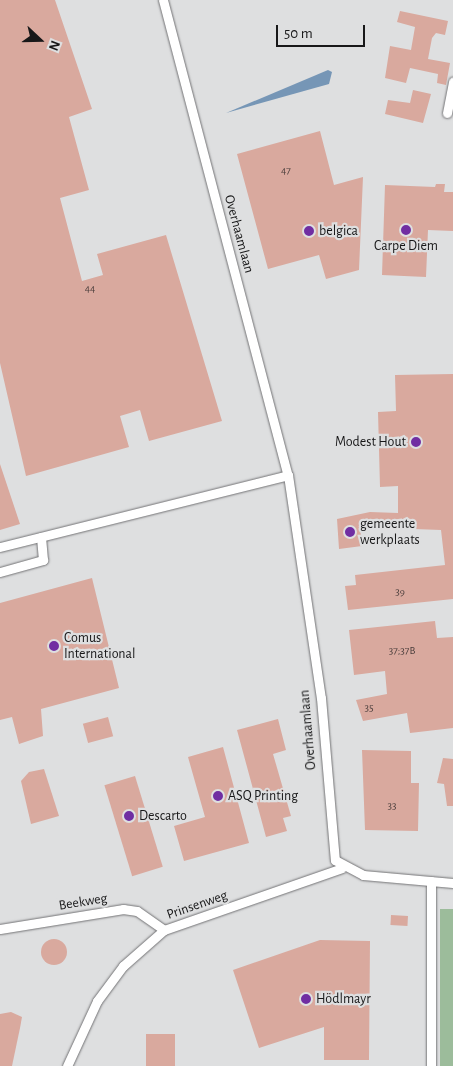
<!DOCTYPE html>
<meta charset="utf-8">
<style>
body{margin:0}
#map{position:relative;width:453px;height:1066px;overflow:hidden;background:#dedfe0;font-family:"Alegreya Sans",sans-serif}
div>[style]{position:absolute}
.green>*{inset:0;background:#9cbc9b;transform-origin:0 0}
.water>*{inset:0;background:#7696b6}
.building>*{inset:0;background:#d9a99e;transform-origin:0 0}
.round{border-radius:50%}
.roads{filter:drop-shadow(0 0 1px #737375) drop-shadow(0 0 1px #737375)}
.minor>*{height:9px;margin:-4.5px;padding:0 4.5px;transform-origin:4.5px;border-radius:4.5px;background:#fff}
.dots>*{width:14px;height:14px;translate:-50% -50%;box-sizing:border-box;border:2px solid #dedfe0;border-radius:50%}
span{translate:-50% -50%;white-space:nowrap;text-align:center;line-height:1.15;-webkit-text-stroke:4.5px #dedfe0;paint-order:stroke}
.number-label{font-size:11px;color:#483c3a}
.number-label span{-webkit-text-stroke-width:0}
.poi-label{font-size:14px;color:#181819}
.left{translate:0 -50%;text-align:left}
.right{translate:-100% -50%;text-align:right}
.street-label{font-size:14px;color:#181819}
.north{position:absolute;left:15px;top:15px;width:50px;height:50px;-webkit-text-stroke:4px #dedfe0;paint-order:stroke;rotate:111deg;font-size:14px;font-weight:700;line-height:20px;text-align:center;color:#181819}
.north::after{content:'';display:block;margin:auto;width:18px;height:22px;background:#181819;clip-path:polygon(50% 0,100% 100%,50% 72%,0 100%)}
.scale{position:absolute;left:276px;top:25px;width:89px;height:22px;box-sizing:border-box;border:2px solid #181819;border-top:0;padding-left:6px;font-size:15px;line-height:18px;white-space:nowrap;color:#181819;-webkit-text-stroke:4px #dedfe0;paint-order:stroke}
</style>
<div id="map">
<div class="green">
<div style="left:453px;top:909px;width:157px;height:13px;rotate:90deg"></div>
</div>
<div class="water">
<div style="clip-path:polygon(328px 70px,332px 72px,329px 84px,226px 113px)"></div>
</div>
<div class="building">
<div style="clip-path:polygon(0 0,55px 0,92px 109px,69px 117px,89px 190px,60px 198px,82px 281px,103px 275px,97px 254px,166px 235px,222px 421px,149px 441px,140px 410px,120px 416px,129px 447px,26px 476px,0 363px)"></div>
<div style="clip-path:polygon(400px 11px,448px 21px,445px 35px,436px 33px,432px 38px,428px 59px,450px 63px,446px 85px,437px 83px,438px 74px,410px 68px,406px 83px,385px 78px,390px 46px,411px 50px,415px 27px,397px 22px)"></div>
<div style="clip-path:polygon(413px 90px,431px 94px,423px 123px,385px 114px,388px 100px,410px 103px)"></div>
<div style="clip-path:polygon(320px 131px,334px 185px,363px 177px,359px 270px,326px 279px,319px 255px,268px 269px,237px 154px)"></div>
<div style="clip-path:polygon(436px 184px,445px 184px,444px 192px,453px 192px,453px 231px,428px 230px,426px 277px,382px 275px,385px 185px,435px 187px)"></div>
<div style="clip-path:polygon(453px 374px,453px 599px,348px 610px,345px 586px,356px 585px,355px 575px,445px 565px,441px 530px,360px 527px,362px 546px,339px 549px,337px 519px,370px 512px,398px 513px,398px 486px,380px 487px,378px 412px,396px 411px,395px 375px)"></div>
<div style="clip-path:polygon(0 464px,20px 524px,0 530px)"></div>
<div style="clip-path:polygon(92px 578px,119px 688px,41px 709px,43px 736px,19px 744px,12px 717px,0 720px,0 603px)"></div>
<div style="clip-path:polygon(435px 621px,437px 638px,453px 637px,453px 728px,410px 733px,407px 713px,363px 721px,356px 700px,387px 694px,385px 671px,354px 675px,349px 630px)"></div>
<div style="left:108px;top:717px;width:20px;height:26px;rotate:75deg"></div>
<div style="clip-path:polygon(278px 719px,286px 750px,273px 754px,291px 816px,283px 818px,287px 831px,266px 837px,237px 730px)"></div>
<div style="clip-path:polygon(223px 747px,249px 843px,184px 861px,174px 826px,205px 817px,188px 757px)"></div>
<div style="clip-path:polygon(362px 750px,411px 751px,411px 783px,419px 783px,418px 831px,365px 830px)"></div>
<div style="clip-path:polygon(443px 758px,453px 759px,453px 806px,447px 806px,444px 784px,437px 783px)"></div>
<div style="clip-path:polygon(44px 769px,59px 816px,31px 824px,21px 781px,29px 772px)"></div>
<div style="left:135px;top:776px;width:95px;height:32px;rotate:73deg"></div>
<div style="left:391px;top:915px;width:17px;height:10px;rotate:3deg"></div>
<div class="round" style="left:41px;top:939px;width:26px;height:26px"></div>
<div style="clip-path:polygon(320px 940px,370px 941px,369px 1060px,324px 1060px,324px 1027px,259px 1048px,233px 970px)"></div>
<div style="clip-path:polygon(11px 1012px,22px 1017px,20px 1028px,12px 1066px,0 1066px,0 1014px)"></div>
<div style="left:175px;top:1034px;width:32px;height:29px;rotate:90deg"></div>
</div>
<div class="roads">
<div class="minor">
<div style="left:163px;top:0;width:491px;rotate:75.3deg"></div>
<div style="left:288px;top:475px;width:225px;rotate:81.6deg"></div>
<div style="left:321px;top:698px;width:163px;rotate:85.1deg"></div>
<div style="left:335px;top:860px;width:32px;rotate:28deg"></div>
<div style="left:363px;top:875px;width:90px;rotate:5.1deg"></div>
<div style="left:447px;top:113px;width:32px;rotate:-79deg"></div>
<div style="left:0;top:547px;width:297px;rotate:-14deg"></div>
<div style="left:0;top:572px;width:45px;rotate:-15.6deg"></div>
<div style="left:43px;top:560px;width:23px;rotate:-95deg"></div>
<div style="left:0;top:929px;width:125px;rotate:-9.2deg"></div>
<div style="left:123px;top:909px;width:14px;rotate:8deg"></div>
<div style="left:137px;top:911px;width:33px;rotate:35deg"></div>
<div style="left:67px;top:1066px;width:72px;rotate:-65.2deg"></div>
<div style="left:97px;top:1001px;width:44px;rotate:-53.4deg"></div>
<div style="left:123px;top:966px;width:55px;rotate:-41.3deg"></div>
<div style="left:164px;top:930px;width:188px;rotate:-19.2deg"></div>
<div style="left:431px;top:1066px;width:185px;rotate:-90deg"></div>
</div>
</div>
<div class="dots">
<div style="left:406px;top:230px;background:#702ea2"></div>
<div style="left:309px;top:231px;background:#702ea2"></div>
<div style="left:416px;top:442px;background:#702ea2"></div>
<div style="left:350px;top:532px;background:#702ea2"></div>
<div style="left:54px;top:646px;background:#702ea2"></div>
<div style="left:218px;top:796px;background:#702ea2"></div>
<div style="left:129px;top:816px;background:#702ea2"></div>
<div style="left:306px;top:999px;background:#702ea2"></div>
</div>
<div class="number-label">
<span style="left:286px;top:171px">47</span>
<span style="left:90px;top:289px">44</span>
<span style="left:400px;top:592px">39</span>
<span style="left:402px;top:651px">37;37B</span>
<span style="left:369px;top:708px">35</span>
<span style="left:392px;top:806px">33</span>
</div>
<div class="poi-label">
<span class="left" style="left:319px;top:231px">belgica</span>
<span style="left:406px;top:246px">Carpe Diem</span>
<span class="right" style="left:406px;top:442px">Modest Hout</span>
<span class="left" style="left:360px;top:532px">gemeente<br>werkplaats</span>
<span class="left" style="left:64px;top:646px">Comus<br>International</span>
<span class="left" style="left:228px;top:796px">ASQ Printing</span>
<span class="left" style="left:139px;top:816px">Descarto</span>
<span class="left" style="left:316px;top:999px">Hödlmayr</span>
</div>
<div class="street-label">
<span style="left:239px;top:234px;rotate:75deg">Overhaamlaan</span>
<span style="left:308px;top:730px;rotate:-95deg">Overhaamlaan</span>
<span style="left:83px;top:902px;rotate:-9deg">Beekweg</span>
<span style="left:197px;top:905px;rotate:-19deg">Prinsenweg</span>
</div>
<div class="north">N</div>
<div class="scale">50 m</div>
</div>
